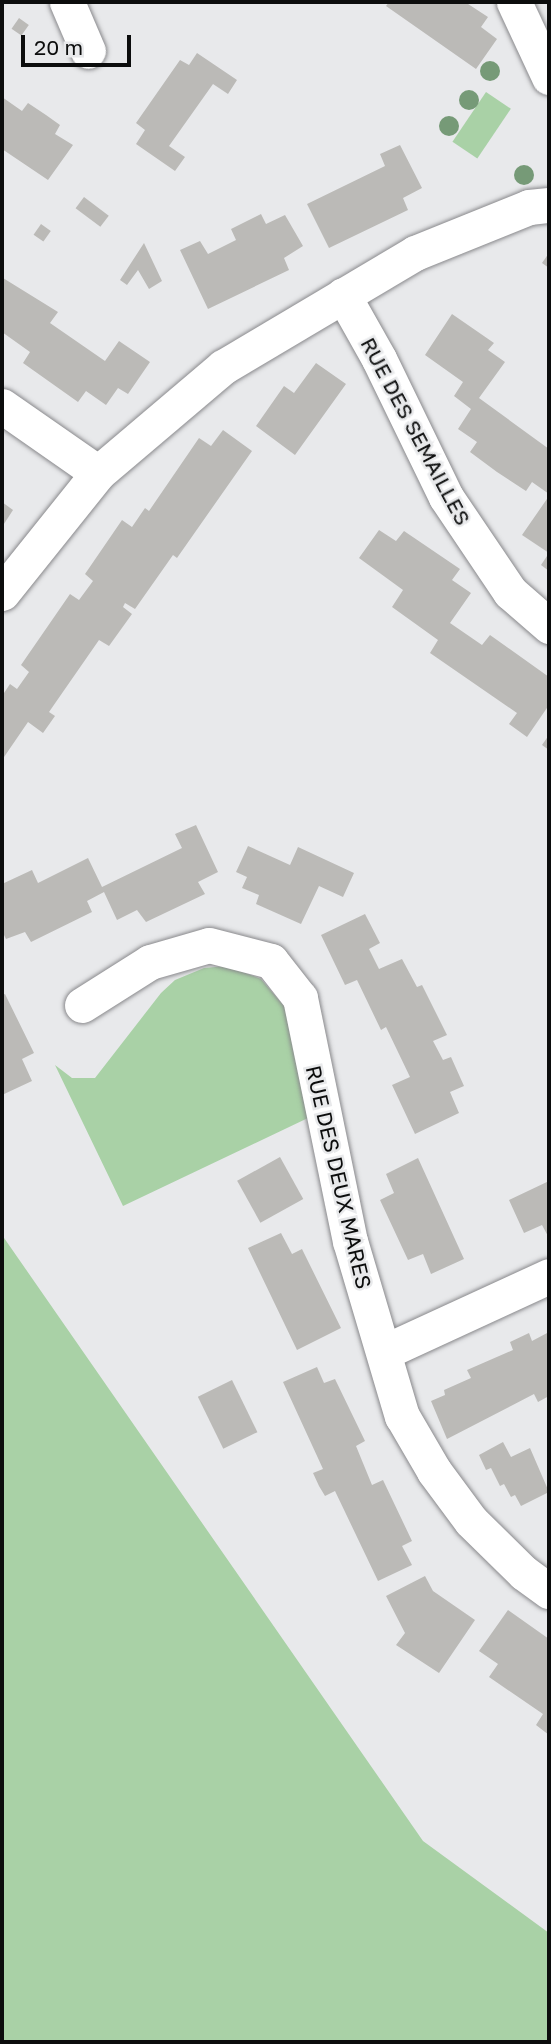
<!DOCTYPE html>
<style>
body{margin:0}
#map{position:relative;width:551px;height:2044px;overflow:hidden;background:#e8e9eb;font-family:"Golos Text",sans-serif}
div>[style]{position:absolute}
.green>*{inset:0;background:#a9d1a6;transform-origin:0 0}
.building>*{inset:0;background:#bbbab7;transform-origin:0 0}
.roads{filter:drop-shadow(0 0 2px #89898c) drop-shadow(0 0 2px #89898c)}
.minor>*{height:35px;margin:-17.5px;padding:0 17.5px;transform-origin:17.5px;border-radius:17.5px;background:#fff}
.trees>*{width:20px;height:20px;margin:-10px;border-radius:50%;background:#769a77}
span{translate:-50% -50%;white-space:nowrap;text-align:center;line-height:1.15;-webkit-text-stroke:5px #e8e9eb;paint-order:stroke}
.street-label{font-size:21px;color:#0c0d0d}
.frame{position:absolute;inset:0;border:4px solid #0c0d0d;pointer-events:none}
.scale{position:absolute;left:21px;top:35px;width:110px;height:32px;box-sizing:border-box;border:4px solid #0c0d0d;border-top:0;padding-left:9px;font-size:21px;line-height:24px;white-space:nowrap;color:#0c0d0d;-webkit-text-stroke:5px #e8e9eb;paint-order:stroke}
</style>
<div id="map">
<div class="green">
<div style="left:486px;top:92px;width:30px;height:60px;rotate:34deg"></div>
<div style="clip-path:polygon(227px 966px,261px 979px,288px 1011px,308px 1118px,123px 1206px,55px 1065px,72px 1078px,95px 1078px,161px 993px,175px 980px,204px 968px)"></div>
<div style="clip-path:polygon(2px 1235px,423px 1841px,549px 1933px,549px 2042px,2px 2042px)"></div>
</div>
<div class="building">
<div style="clip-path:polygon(389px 2px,465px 2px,488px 17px,481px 27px,497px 39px,476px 69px,386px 6px)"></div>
<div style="left:19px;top:18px;width:12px;height:13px;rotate:35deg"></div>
<div style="clip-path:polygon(197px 53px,237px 80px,228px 94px,213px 84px,169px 146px,185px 157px,175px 171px,136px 144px,145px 130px,136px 123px,180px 60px,189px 65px)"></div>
<div style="clip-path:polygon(2px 97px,22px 111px,28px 103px,46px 115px,60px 125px,55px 134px,73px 145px,48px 180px,2px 149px)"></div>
<div style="clip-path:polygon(400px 145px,422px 188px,403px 198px,408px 210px,329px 248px,307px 204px,385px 166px,380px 154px)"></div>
<div style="left:84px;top:197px;width:31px;height:14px;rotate:37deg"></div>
<div style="clip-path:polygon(261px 214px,266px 224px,285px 215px,303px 246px,284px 258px,289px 270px,208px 309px,180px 250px,200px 241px,208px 254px,236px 240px,231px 229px)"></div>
<div style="left:41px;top:224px;width:12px;height:13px;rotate:35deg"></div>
<div style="clip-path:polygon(144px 243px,162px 281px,149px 289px,138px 270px,127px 285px,120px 280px)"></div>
<div style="clip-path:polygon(549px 253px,549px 268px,542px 263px)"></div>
<div style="clip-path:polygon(3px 278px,58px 312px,50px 323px,105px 361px,119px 341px,150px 362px,128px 394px,118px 388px,106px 405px,86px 391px,78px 402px,23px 363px,30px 352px,2px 332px)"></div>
<div style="clip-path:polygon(452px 314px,494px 343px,488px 350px,505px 362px,479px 398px,549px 449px,549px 494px,532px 482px,526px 491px,497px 472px,470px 452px,477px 442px,458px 429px,471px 409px,454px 396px,463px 382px,425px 355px)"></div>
<div style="clip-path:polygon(316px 363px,346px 384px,295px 455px,256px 426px,284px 386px,294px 393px)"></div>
<div style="clip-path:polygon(223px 430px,252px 451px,177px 558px,173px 555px,135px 609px,125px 603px,123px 607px,132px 614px,109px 646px,99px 640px,49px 712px,55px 716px,43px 733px,28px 722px,2px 760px,2px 696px,10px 684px,17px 689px,29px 672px,21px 665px,70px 594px,79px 600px,93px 581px,85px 574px,122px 520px,132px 527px,145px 508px,149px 511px,199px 438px,211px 446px)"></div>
<div style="clip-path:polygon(549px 496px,549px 571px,541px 565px,549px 553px,522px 535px)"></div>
<div style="clip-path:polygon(2px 502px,13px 510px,2px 527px)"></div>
<div style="clip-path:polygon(379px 530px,396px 541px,404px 531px,460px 569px,452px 580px,471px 593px,450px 623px,482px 645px,490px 635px,549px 677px,549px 705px,527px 737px,509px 724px,517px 713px,430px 653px,438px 640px,392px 607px,403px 590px,359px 558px)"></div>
<div style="clip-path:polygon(549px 735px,549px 750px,542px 745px)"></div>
<div style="clip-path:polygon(196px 825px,218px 872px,198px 882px,205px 894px,146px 922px,137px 910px,117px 920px,104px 892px,87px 901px,92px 912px,31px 942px,25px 932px,6px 939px,2px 931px,2px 884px,32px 870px,38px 883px,88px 858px,102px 887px,182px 848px,175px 834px)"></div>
<div style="clip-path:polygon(248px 846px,290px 865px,298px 847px,354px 873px,343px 897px,319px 886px,301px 924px,256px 904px,259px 895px,242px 888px,247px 877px,236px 872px)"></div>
<div style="clip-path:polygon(365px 914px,380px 943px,369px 949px,379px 969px,402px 959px,417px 987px,422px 985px,447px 1035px,433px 1041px,443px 1060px,451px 1057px,464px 1086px,450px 1092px,459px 1113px,415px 1134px,392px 1085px,410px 1077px,386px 1027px,381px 1030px,357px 980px,345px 985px,321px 935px)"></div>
<div style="clip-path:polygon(5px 994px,34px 1053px,22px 1059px,32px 1081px,2px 1095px,2px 995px)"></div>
<div style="left:280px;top:1157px;width:48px;height:49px;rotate:61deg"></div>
<div style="clip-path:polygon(418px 1158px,464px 1259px,431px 1274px,423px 1254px,408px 1260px,380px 1200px,394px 1193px,386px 1174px)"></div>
<div style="clip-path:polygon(549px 1181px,549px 1238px,542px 1225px,524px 1233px,509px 1200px)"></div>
<div style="clip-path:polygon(281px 1233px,292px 1254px,302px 1249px,341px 1328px,297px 1350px,248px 1248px)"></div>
<div style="clip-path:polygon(549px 1332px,549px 1396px,538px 1402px,534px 1394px,447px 1439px,431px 1401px,445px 1395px,444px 1390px,471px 1378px,467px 1370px,513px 1350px,510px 1342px,529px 1333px,532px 1341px)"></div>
<div style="clip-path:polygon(317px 1367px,324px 1383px,335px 1379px,365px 1441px,356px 1446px,372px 1485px,383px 1480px,412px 1541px,402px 1546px,412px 1565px,378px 1581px,335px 1491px,325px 1496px,319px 1486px,313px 1473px,323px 1469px,283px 1382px)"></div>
<div style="left:232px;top:1380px;width:58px;height:38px;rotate:64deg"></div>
<div style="clip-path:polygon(503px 1442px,511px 1457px,530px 1448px,549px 1492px,521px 1506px,515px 1495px,511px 1497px,504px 1484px,500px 1486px,491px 1468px,486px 1470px,479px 1455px)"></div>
<div style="clip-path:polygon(425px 1576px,433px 1591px,475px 1620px,439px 1673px,396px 1645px,405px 1633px,386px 1596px)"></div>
<div style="clip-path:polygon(508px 1610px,549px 1639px,549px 1735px,536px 1725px,543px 1714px,489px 1677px,498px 1664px,479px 1651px)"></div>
</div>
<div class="roads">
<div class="minor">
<div style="left:67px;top:2px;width:53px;rotate:66.8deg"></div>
<div style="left:514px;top:2px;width:83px;rotate:65deg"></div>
<div style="left:343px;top:295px;width:73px;rotate:60.6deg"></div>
<div style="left:379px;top:359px;width:153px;rotate:64.1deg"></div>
<div style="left:446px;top:497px;width:115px;rotate:56deg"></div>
<div style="left:510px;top:592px;width:52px;rotate:41.1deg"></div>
<div style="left:2px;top:406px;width:117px;rotate:34.9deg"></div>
<div style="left:2px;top:593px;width:154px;rotate:-51.3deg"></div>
<div style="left:98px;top:473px;width:164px;rotate:-40.3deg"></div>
<div style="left:223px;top:367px;width:223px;rotate:-30.7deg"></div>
<div style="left:415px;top:253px;width:123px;rotate:-22deg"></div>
<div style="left:529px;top:207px;width:20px;rotate:-6deg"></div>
<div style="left:82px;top:1005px;width:80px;rotate:-32.3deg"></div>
<div style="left:150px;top:962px;width:61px;rotate:-16.1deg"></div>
<div style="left:209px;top:945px;width:64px;rotate:14.5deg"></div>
<div style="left:271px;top:961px;width:47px;rotate:51.9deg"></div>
<div style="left:300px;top:998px;width:248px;rotate:78.4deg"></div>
<div style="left:350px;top:1241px;width:183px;rotate:73.5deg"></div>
<div style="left:402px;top:1416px;width:64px;rotate:59.8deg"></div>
<div style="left:434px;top:1471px;width:62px;rotate:53.5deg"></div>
<div style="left:471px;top:1521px;width:74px;rotate:44.5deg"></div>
<div style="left:524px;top:1573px;width:31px;rotate:36deg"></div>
<div style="left:384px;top:1352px;width:182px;rotate:-24.7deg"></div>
</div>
</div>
<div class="trees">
<div style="left:490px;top:71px"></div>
<div style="left:469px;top:100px"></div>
<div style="left:449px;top:126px"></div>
<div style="left:524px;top:175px"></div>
</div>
<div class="street-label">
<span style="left:416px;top:431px;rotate:62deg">RUE DES SEMAILLES</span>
<span style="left:339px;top:1177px;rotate:77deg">RUE DES DEUX MARES</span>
</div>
<div class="frame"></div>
<div class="scale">20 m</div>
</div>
